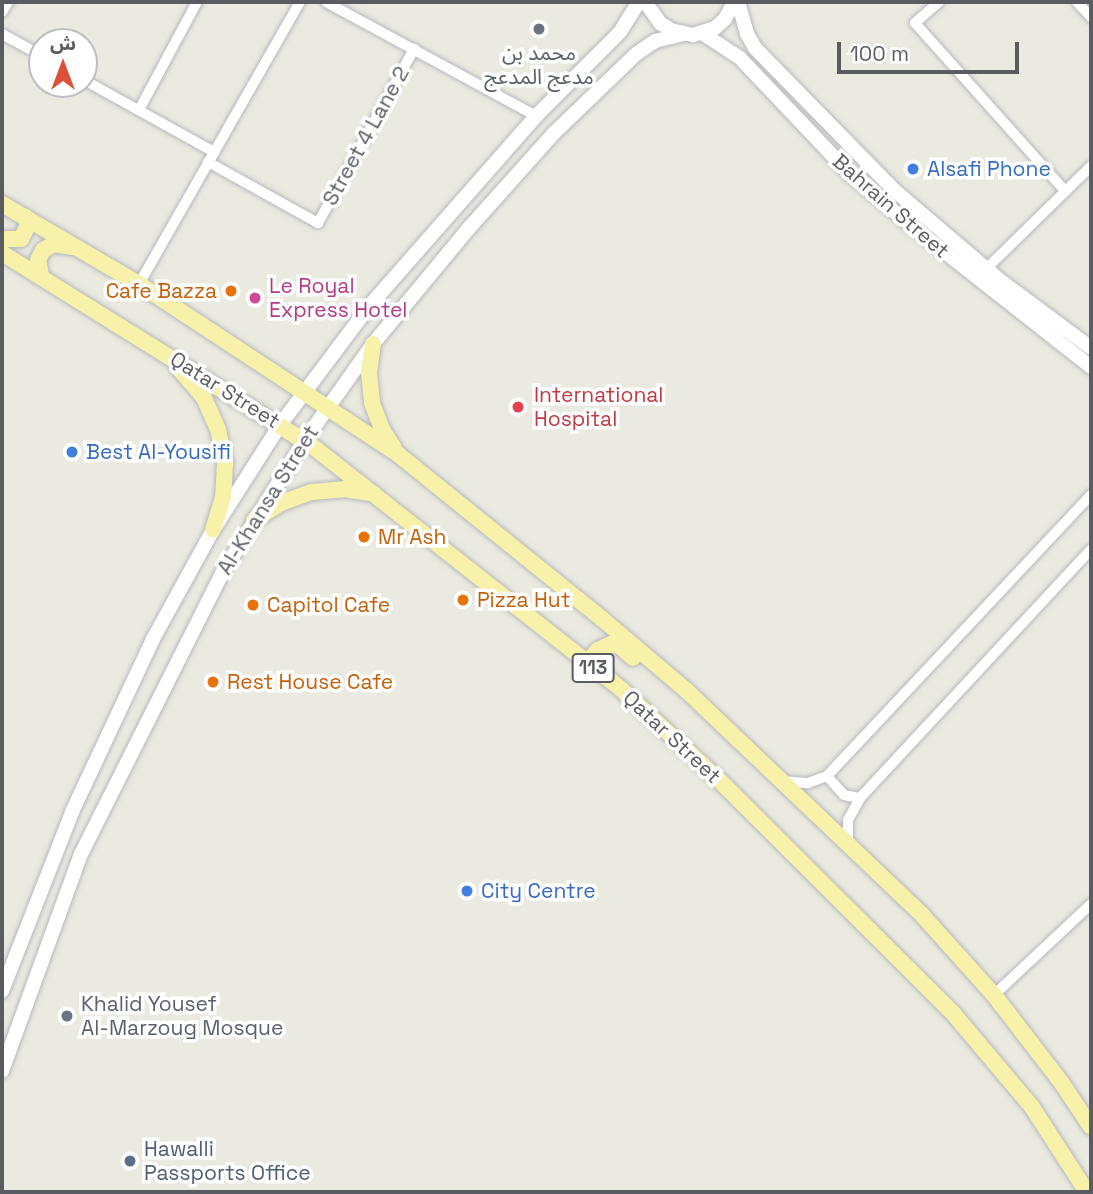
<!DOCTYPE html>
<meta charset="utf-8">
<style>
body{margin:0}
#map{position:relative;width:1093px;height:1194px;overflow:hidden;background:#ebeae1;font-family:"Space Grotesk","Noto Sans Arabic",sans-serif}
div>[style]{position:absolute}
.roads{filter:drop-shadow(0 0 2px #b7b8bd) drop-shadow(0 0 2px #b7b8bd)}
.street>*{height:10px;margin:-5px;padding:0 5px;transform-origin:5px;border-radius:5px;background:#fff}
.secondary>*{height:14px;margin:-7px;padding:0 7px;transform-origin:7px;border-radius:7px;background:#fff}
.primary>*{height:16px;margin:-8px;padding:0 8px;transform-origin:8px;border-radius:8px;background:#f8f1aa}
.dots>*{width:19px;height:19px;translate:-50% -50%;box-sizing:border-box;border:4px solid #fff;border-radius:50%}
span{translate:-50% -50%;white-space:nowrap;text-align:center;line-height:1.15;-webkit-text-stroke:7px #fff;paint-order:stroke}
.shield-label span{padding:2px 5px;background:#fff;border:2px solid;border-radius:5px;-webkit-text-stroke-width:0}
.shield-label{font-size:19px;color:#5a5c61;font-weight:700}
.worship-label{font-size:21px;color:#5b616d}
.left{translate:0 -50%;text-align:left}
.street-label{font-size:21px;color:#5a5c61}
.shop-label{font-size:21px;color:#366cbe}
.hotel-label{font-size:21px;color:#b23c85}
.food-label{font-size:21px;color:#c56008}
.right{translate:-100% -50%;text-align:right}
.health-label{font-size:21px;color:#be3a42}
.service-label{font-size:21px;color:#4e5e75}
.frame{position:absolute;inset:0;border:4px solid #5a5c61;pointer-events:none}
.north{position:absolute;left:28px;top:28px;width:70px;height:70px;box-sizing:border-box;background:#fff;border:2px solid #bdbec0;border-radius:50%;rotate:0deg;font-size:19px;font-weight:700;line-height:28px;text-align:center;color:#5a5c61}
.north::after{content:'';display:block;margin:auto;width:24px;height:32px;background:#da5038;clip-path:polygon(50% 0,100% 100%,50% 72%,0 100%)}
.scale{position:absolute;left:837px;top:42px;width:182px;height:32px;box-sizing:border-box;border:4px solid #5a5c61;border-top:0;padding-left:9px;font-size:21px;line-height:24px;white-space:nowrap;color:#5a5c61;-webkit-text-stroke:5px #fff;paint-order:stroke}
</style>
<div id="map">
<div class="roads">
<div class="street">
<div style="left:326px;top:2px;width:239px;rotate:28.5deg"></div>
<div style="left:939px;top:2px;width:32px;rotate:139deg"></div>
<div style="left:915px;top:23px;width:225px;rotate:48.2deg"></div>
<div style="left:1077px;top:2px;width:21px;rotate:47deg"></div>
<div style="left:2px;top:12px;width:12px;rotate:-59deg"></div>
<div style="left:2px;top:34px;width:46px;rotate:28.8deg"></div>
<div style="left:84px;top:80px;width:149px;rotate:29deg"></div>
<div style="left:139px;top:110px;width:123px;rotate:-61.8deg"></div>
<div style="left:208px;top:162px;width:126px;rotate:29deg"></div>
<div style="left:318px;top:223px;width:199px;rotate:-61.1deg"></div>
<div style="left:986px;top:269px;width:147px;rotate:-44.4deg"></div>
<div style="left:139px;top:284px;width:325px;rotate:-60.3deg"></div>
<div style="left:827px;top:776px;width:25px;rotate:48deg"></div>
<div style="left:844px;top:795px;width:16px;rotate:11deg"></div>
<div style="left:783px;top:781px;width:25px;rotate:5deg"></div>
<div style="left:808px;top:783px;width:20px;rotate:-20deg"></div>
<div style="left:827px;top:776px;width:386px;rotate:-46.8deg"></div>
<div style="left:848px;top:845px;width:25px;rotate:-90deg"></div>
<div style="left:848px;top:820px;width:25px;rotate:-61deg"></div>
<div style="left:860px;top:798px;width:340px;rotate:-47.1deg"></div>
<div style="left:994px;top:995px;width:133px;rotate:-43.2deg"></div>
</div>
<div class="secondary">
<div style="left:645px;top:2px;width:26px;rotate:54deg"></div>
<div style="left:660px;top:23px;width:13px;rotate:32deg"></div>
<div style="left:671px;top:30px;width:23px;rotate:13deg"></div>
<div style="left:693px;top:35px;width:23px;rotate:-18deg"></div>
<div style="left:715px;top:28px;width:13px;rotate:-42deg"></div>
<div style="left:725px;top:19px;width:19px;rotate:-62deg"></div>
<div style="left:738px;top:2px;width:33px;rotate:74deg"></div>
<div style="left:747px;top:34px;width:16px;rotate:60deg"></div>
<div style="left:755px;top:48px;width:199px;rotate:45.6deg"></div>
<div style="left:894px;top:190px;width:135px;rotate:40.5deg"></div>
<div style="left:997px;top:278px;width:117px;rotate:36.7deg"></div>
<div style="left:702px;top:33px;width:45px;rotate:33.3deg"></div>
<div style="left:740px;top:58px;width:160px;rotate:46.5deg"></div>
<div style="left:850px;top:174px;width:70px;rotate:40.3deg"></div>
<div style="left:903px;top:219px;width:239px;rotate:38.2deg"></div>
<div style="left:2px;top:991px;width:192px;rotate:-68.6deg"></div>
<div style="left:72px;top:812px;width:191px;rotate:-64.9deg"></div>
<div style="left:153px;top:639px;width:124px;rotate:-61.2deg"></div>
<div style="left:213px;top:530px;width:125px;rotate:-57.5deg"></div>
<div style="left:280px;top:425px;width:151px;rotate:-53.1deg"></div>
<div style="left:371px;top:304px;width:250px;rotate:-48.7deg"></div>
<div style="left:536px;top:116px;width:119px;rotate:-45deg"></div>
<div style="left:620px;top:32px;width:36px;rotate:-58deg"></div>
<div style="left:2px;top:1071px;width:231px;rotate:-70deg"></div>
<div style="left:81px;top:854px;width:316px;rotate:-63.3deg"></div>
<div style="left:223px;top:572px;width:155px;rotate:-58.2deg"></div>
<div style="left:305px;top:440px;width:118px;rotate:-54.7deg"></div>
<div style="left:373px;top:344px;width:151px;rotate:-50.4deg"></div>
<div style="left:469px;top:228px;width:126px;rotate:-48.2deg"></div>
<div style="left:553px;top:134px;width:115px;rotate:-43.9deg"></div>
<div style="left:636px;top:54px;width:23px;rotate:-34deg"></div>
<div style="left:655px;top:41px;width:30px;rotate:-14deg"></div>
</div>
<div class="primary">
<div style="left:2px;top:204px;width:159px;rotate:30.3deg"></div>
<div style="left:139px;top:284px;width:311px;rotate:33.3deg"></div>
<div style="left:399px;top:455px;width:260px;rotate:38.9deg"></div>
<div style="left:601px;top:618px;width:113px;rotate:40.3deg"></div>
<div style="left:687px;top:691px;width:326px;rotate:43.6deg"></div>
<div style="left:923px;top:916px;width:106px;rotate:48.1deg"></div>
<div style="left:994px;top:995px;width:110px;rotate:52.4deg"></div>
<div style="left:1061px;top:1082px;width:54px;rotate:56.3deg"></div>
<div style="left:2px;top:239px;width:19px"></div>
<div style="left:21px;top:239px;width:16px;rotate:-63deg"></div>
<div style="left:28px;top:225px;width:9px;rotate:-111deg"></div>
<div style="left:2px;top:253px;width:364px;rotate:31.9deg"></div>
<div style="left:311px;top:445px;width:395px;rotate:38.2deg"></div>
<div style="left:621px;top:689px;width:134px;rotate:42.9deg"></div>
<div style="left:719px;top:780px;width:329px;rotate:44.9deg"></div>
<div style="left:952px;top:1012px;width:124px;rotate:49.9deg"></div>
<div style="left:1032px;top:1107px;width:101px;rotate:57.1deg"></div>
<div style="left:41px;top:275px;width:15px;rotate:-101deg"></div>
<div style="left:38px;top:260px;width:11px;rotate:-63deg"></div>
<div style="left:43px;top:250px;width:13px;rotate:-29deg"></div>
<div style="left:54px;top:244px;width:17px;rotate:10deg"></div>
<div style="left:373px;top:344px;width:29px;rotate:98deg"></div>
<div style="left:369px;top:373px;width:30px;rotate:84deg"></div>
<div style="left:372px;top:403px;width:30px;rotate:69deg"></div>
<div style="left:383px;top:431px;width:20px;rotate:57deg"></div>
<div style="left:177px;top:366px;width:42px;rotate:49.8deg"></div>
<div style="left:204px;top:398px;width:34px;rotate:66deg"></div>
<div style="left:218px;top:429px;width:35px;rotate:78deg"></div>
<div style="left:225px;top:463px;width:34px;rotate:93deg"></div>
<div style="left:223px;top:497px;width:34px;rotate:107deg"></div>
<div style="left:254px;top:520px;width:32px;rotate:-32deg"></div>
<div style="left:281px;top:503px;width:33px;rotate:-20deg"></div>
<div style="left:312px;top:492px;width:32px;rotate:-5deg"></div>
<div style="left:344px;top:489px;width:30px;rotate:9deg"></div>
<div style="left:587px;top:663px;width:17px;rotate:-50deg"></div>
<div style="left:598px;top:650px;width:14px;rotate:-25deg"></div>
<div style="left:611px;top:644px;width:10px;rotate:17deg"></div>
<div style="left:621px;top:647px;width:16px;rotate:43deg"></div>
</div>
</div>
<div class="dots">
<div style="left:539px;top:29px;background:#6b7280"></div>
<div style="left:913px;top:169px;background:#3f7fe0"></div>
<div style="left:231px;top:291px;background:#e8710a"></div>
<div style="left:255px;top:298px;background:#d1479c"></div>
<div style="left:518px;top:407px;background:#e0444e"></div>
<div style="left:72px;top:452px;background:#3f7fe0"></div>
<div style="left:364px;top:537px;background:#e8710a"></div>
<div style="left:463px;top:600px;background:#e8710a"></div>
<div style="left:253px;top:605px;background:#e8710a"></div>
<div style="left:213px;top:682px;background:#e8710a"></div>
<div style="left:467px;top:891px;background:#3f7fe0"></div>
<div style="left:67px;top:1016px;background:#6b7280"></div>
<div style="left:130px;top:1161px;background:#5c6f8a"></div>
</div>
<div class="shield-label">
<span style="left:593px;top:668px">113</span>
</div>
<div class="worship-label">
<span style="left:539px;top:65px">محمد بن<br>مدعج المدعج</span>
<span class="left" style="left:81px;top:1016px">Khalid Yousef<br>Al-Marzoug Mosque</span>
</div>
<div class="street-label">
<span style="left:366px;top:136px;rotate:-61deg">Street 4 Lane 2</span>
<span style="left:891px;top:206px;rotate:41deg">Bahrain Street</span>
<span style="left:225px;top:390px;rotate:32deg">Qatar Street</span>
<span style="left:268px;top:500px;rotate:-58deg">Al-Khansa Street</span>
<span style="left:672px;top:737px;rotate:43deg">Qatar Street</span>
</div>
<div class="shop-label">
<span class="left" style="left:927px;top:169px">Alsafi Phone</span>
<span class="left" style="left:86px;top:452px">Best Al-Yousifi</span>
<span class="left" style="left:481px;top:891px">City Centre</span>
</div>
<div class="hotel-label">
<span class="left" style="left:269px;top:298px">Le Royal<br>Express Hotel</span>
</div>
<div class="food-label">
<span class="right" style="left:217px;top:291px">Cafe Bazza</span>
<span class="left" style="left:378px;top:537px">Mr Ash</span>
<span class="left" style="left:477px;top:600px">Pizza Hut</span>
<span class="left" style="left:267px;top:605px">Capitol Cafe</span>
<span class="left" style="left:227px;top:682px">Rest House Cafe</span>
</div>
<div class="health-label">
<span class="left" style="left:534px;top:407px">International<br>Hospital</span>
</div>
<div class="service-label">
<span class="left" style="left:144px;top:1161px">Hawalli<br>Passports Office</span>
</div>
<div class="frame"></div>
<div class="north">ش</div>
<div class="scale">100 m</div>
</div>
